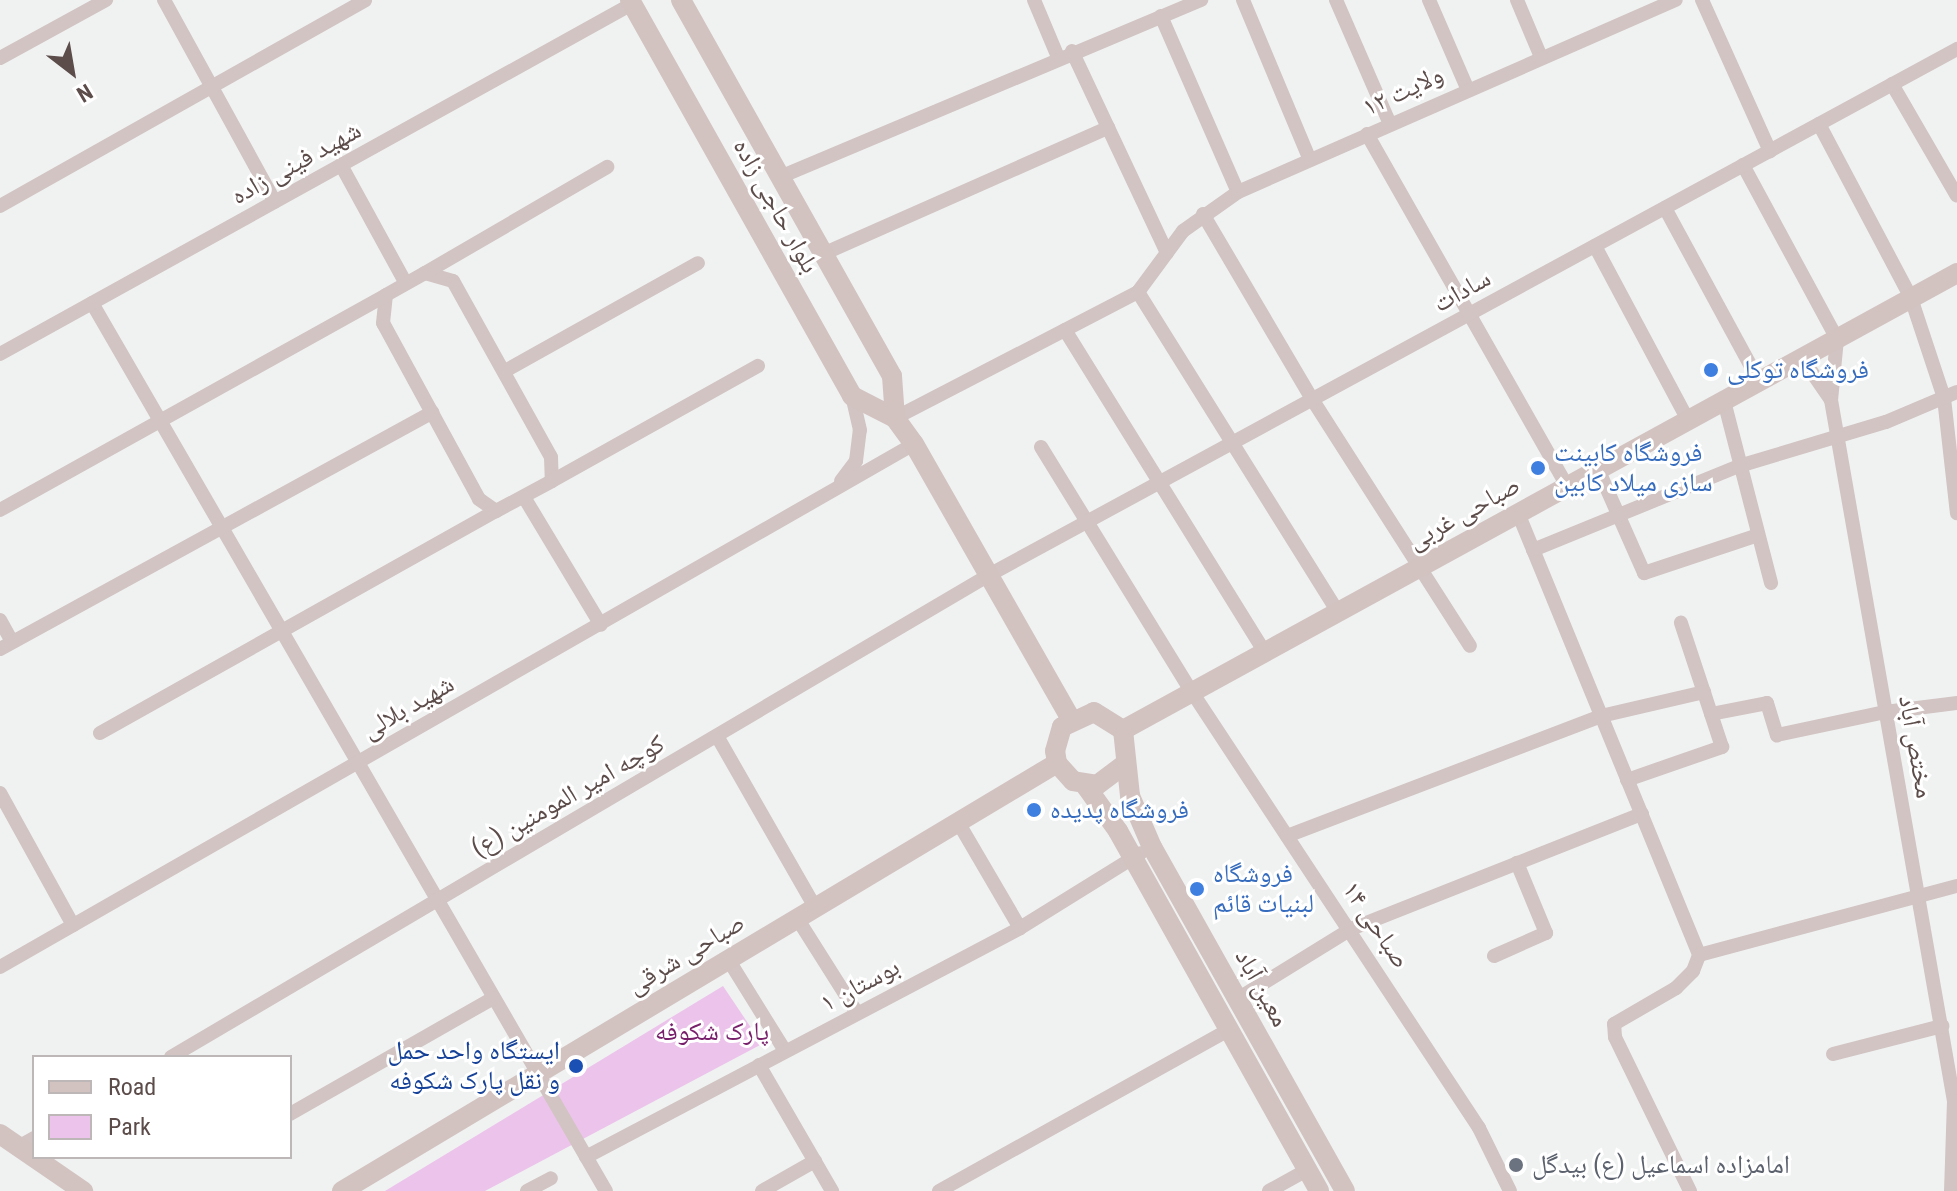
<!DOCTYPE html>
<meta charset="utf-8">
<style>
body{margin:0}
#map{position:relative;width:1957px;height:1191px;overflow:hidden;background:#f0f2f2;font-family:"Roboto Condensed","Noto Naskh Arabic",sans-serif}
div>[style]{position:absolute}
.green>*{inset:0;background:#ecc3ea}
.street>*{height:14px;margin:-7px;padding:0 7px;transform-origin:7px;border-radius:7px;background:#d1c4c2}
.secondary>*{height:20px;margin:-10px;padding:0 10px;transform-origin:10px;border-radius:10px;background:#d2c3c0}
.dots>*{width:22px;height:22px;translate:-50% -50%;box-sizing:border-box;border:4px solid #fff;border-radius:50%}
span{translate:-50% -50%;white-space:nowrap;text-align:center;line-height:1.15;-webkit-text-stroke:6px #fff;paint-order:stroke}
.street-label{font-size:26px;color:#5c4c4a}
.shop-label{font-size:26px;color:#366cbe}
.left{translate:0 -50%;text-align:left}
.park-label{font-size:26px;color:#78206b}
.transit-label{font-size:26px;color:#164399}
.right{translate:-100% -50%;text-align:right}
.worship-label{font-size:26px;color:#5b616d}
.legend{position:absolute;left:32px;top:1055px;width:260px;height:104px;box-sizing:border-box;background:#fff;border:2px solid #beb7b7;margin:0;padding:10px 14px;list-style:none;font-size:24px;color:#5c4c4a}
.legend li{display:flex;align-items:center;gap:16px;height:40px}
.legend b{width:40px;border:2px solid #beb7b7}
.north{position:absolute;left:32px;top:32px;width:80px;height:80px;-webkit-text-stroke:6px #fff;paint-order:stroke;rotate:149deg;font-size:22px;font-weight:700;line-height:32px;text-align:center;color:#5c4c4a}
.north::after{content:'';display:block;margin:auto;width:28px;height:36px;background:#5c4c4a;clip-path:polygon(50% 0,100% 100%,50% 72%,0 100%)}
</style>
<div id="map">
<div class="green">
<div style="clip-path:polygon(723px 986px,762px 1044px,485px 1191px,385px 1191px)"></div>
</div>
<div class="street">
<div style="left:164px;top:0;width:230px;rotate:61.2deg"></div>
<div style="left:1034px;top:0;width:62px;rotate:67.2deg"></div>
<div style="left:1243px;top:0;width:173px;rotate:67.3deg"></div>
<div style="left:1336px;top:0;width:135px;rotate:66.5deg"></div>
<div style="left:1429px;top:0;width:96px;rotate:66.6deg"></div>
<div style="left:1517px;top:0;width:62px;rotate:67.2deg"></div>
<div style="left:1702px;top:0;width:166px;rotate:65.8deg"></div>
<div style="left:1161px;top:16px;width:192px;rotate:66.4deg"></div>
<div style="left:1072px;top:51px;width:223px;rotate:64.8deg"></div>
<div style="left:0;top:58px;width:121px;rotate:-28.7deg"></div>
<div style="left:1892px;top:84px;width:129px;rotate:59.9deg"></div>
<div style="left:1819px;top:124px;width:197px;rotate:62.1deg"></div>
<div style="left:1911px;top:298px;width:105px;rotate:71.7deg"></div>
<div style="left:1944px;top:398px;width:116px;rotate:83.6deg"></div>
<div style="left:1367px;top:134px;width:405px;rotate:60.4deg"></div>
<div style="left:341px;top:165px;width:133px;rotate:61.3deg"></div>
<div style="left:1743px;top:165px;width:198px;rotate:61.6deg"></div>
<div style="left:1837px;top:339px;width:61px;rotate:95.6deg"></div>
<div style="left:1831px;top:400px;width:51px;rotate:-124.6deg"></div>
<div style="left:780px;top:177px;width:457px;rotate:-22.8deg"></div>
<div style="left:0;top:206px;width:419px;rotate:-29.4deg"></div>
<div style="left:1665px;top:208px;width:197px;rotate:61.5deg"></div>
<div style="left:1203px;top:214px;width:215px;rotate:59.5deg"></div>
<div style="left:1312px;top:399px;width:293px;rotate:57.4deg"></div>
<div style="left:1595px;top:246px;width:197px;rotate:61.9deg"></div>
<div style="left:823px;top:254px;width:312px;rotate:-23.9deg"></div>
<div style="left:425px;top:273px;width:29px;rotate:16deg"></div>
<div style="left:453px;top:281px;width:201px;rotate:60.9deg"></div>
<div style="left:551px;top:457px;width:24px;rotate:88deg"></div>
<div style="left:552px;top:481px;width:64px;rotate:151.8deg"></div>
<div style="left:496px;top:511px;width:21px;rotate:-145deg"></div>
<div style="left:479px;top:499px;width:200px;rotate:-118.6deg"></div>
<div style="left:383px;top:323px;width:28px;rotate:-84deg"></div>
<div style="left:386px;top:295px;width:45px;rotate:-29.4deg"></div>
<div style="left:425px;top:273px;width:211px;rotate:-30.2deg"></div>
<div style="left:1138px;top:292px;width:377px;rotate:58deg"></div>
<div style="left:92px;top:303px;width:1026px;rotate:59.94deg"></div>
<div style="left:1065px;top:330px;width:379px;rotate:58.2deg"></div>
<div style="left:0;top:354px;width:722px;rotate:-28.98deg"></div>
<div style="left:505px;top:371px;width:221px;rotate:-29.2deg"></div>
<div style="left:1831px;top:400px;width:712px;rotate:80.05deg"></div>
<div style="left:1954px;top:1101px;width:90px;rotate:91.9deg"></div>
<div style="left:1724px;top:401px;width:188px;rotate:75.5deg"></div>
<div style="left:895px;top:418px;width:274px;rotate:-27.4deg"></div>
<div style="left:1138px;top:292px;width:76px;rotate:-53.6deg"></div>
<div style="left:1183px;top:231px;width:67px;rotate:-35.3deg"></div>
<div style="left:1238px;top:192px;width:478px;rotate:-23.7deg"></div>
<div style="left:1041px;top:447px;width:288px;rotate:58.4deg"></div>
<div style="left:1192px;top:692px;width:522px;rotate:56.64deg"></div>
<div style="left:1479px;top:1128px;width:70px;rotate:63.8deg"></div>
<div style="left:1598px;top:469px;width:114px;rotate:66.1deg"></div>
<div style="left:1644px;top:573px;width:120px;rotate:-18.4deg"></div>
<div style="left:552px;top:481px;width:236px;rotate:-29.2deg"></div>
<div style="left:841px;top:481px;width:25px;rotate:-53deg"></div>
<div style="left:856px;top:461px;width:31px;rotate:-83deg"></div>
<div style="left:860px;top:430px;width:35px;rotate:-103deg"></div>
<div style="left:524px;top:497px;width:149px;rotate:59deg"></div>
<div style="left:0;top:510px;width:442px;rotate:-29.1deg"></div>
<div style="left:1518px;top:513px;width:478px;rotate:67.7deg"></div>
<div style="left:1533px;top:550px;width:222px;rotate:-22.2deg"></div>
<div style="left:1739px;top:466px;width:153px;rotate:-16.7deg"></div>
<div style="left:1886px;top:422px;width:77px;rotate:-22.9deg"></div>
<div style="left:0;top:620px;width:25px;rotate:61deg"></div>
<div style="left:0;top:649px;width:493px;rotate:-28.7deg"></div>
<div style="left:1711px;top:714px;width:57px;rotate:-11.1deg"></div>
<div style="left:1767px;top:703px;width:34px;rotate:73deg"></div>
<div style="left:1777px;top:735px;width:110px;rotate:-12deg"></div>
<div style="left:1885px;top:712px;width:73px;rotate:-7.1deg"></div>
<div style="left:100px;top:733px;width:454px;rotate:-29.3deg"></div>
<div style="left:717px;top:736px;width:197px;rotate:60.2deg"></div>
<div style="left:1627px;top:780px;width:101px;rotate:-19.2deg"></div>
<div style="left:1722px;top:747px;width:131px;rotate:-108.3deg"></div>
<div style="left:0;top:793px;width:151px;rotate:61.1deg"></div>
<div style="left:958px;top:822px;width:123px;rotate:59.7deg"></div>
<div style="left:1287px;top:836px;width:336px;rotate:-20.9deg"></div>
<div style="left:1601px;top:716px;width:106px;rotate:-13.1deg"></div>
<div style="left:797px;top:918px;width:112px;rotate:57.7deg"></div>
<div style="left:1494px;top:956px;width:57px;rotate:-23.9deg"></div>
<div style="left:1546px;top:933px;width:76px;rotate:-112.5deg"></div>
<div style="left:728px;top:959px;width:108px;rotate:58.2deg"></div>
<div style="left:0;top:967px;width:1053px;rotate:-29.78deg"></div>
<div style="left:1239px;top:998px;width:132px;rotate:-31.6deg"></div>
<div style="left:1351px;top:929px;width:313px;rotate:-21.6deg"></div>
<div style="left:1833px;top:1054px;width:113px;rotate:-14.4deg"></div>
<div style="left:171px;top:1057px;width:949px;rotate:-30.51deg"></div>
<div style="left:989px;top:575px;width:1102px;rotate:-28.52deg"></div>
<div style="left:759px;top:1065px;width:146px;rotate:59.9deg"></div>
<div style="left:290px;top:1114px;width:234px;rotate:-29.7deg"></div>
<div style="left:16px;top:1148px;width:21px;rotate:-29deg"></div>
<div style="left:586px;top:1157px;width:491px;rotate:-27.8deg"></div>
<div style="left:1020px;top:928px;width:142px;rotate:-31.8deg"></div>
<div style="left:527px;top:1191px;width:27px;rotate:-28deg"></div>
<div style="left:762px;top:1191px;width:61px;rotate:-29.5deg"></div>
<div style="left:939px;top:1191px;width:331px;rotate:-29.1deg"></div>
<div style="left:1269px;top:1191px;width:43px;rotate:-28.9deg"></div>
<div style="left:1690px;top:1191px;width:171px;rotate:-116deg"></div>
<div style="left:1615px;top:1037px;width:13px;rotate:-94deg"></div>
<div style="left:1614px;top:1024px;width:72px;rotate:-30.1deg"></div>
<div style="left:1676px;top:988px;width:24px;rotate:-45deg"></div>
<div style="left:1693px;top:971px;width:17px;rotate:-69deg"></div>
<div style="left:1699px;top:955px;width:267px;rotate:-15deg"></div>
</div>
<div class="secondary">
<div style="left:630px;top:0;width:454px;rotate:60.7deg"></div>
<div style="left:852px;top:396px;width:48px;rotate:27.1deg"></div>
<div style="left:895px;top:418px;width:32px;rotate:54deg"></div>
<div style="left:914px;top:444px;width:317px;rotate:60.3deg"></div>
<div style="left:681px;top:0;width:431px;rotate:60.7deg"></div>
<div style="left:892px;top:376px;width:42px;rotate:85.9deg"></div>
<div style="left:1123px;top:730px;width:951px;rotate:-28.72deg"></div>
<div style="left:1125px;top:764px;width:35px;rotate:143deg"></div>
<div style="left:1097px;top:785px;width:24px;rotate:-171deg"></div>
<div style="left:1073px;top:781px;width:24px;rotate:-132deg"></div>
<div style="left:1057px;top:763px;width:12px;rotate:-99deg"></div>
<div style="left:1055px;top:751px;width:25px;rotate:-74deg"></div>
<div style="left:1062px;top:727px;width:35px;rotate:-25deg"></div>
<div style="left:1094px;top:712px;width:34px;rotate:32deg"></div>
<div style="left:1123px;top:730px;width:66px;rotate:83.9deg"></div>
<div style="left:1130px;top:796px;width:56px;rotate:66.7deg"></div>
<div style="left:1152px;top:847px;width:394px;rotate:60.7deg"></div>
<div style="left:1085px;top:785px;width:57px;rotate:54.3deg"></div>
<div style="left:1118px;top:831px;width:412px;rotate:60.8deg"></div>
<div style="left:0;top:1134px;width:101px;rotate:34.5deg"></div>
<div style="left:342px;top:1191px;width:833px;rotate:-30.9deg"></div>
</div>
<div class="dots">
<div style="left:1711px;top:370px;background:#3f7fe0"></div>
<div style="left:1538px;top:468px;background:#3f7fe0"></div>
<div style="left:1034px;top:810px;background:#3f7fe0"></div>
<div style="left:1197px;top:889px;background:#3f7fe0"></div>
<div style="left:576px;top:1066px;background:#1a4fb4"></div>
<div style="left:1516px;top:1165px;background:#6b7280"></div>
</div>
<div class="street-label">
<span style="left:1403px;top:91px;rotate:-25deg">ولایت ۱۲</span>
<span style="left:296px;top:163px;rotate:-29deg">شهید فینی زاده</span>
<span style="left:776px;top:206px;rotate:61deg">بلوار حاجی زاده</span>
<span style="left:1462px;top:291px;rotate:-29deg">سادات</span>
<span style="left:1464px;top:513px;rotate:-29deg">صباحی غربی</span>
<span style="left:408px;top:707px;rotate:-30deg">شهید بلالی</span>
<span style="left:1916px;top:747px;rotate:80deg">مختص آباد</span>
<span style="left:568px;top:796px;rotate:-30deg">کوچه امیر المومنین (ع)</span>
<span style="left:1376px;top:925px;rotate:56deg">صباحی ۱۴</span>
<span style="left:686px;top:954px;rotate:-31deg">صباحی شرقی</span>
<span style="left:860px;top:985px;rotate:-28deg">بوستان ۱</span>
<span style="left:1262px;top:988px;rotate:61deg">معین آباد</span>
</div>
<div class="shop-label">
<span class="left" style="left:1727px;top:370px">فروشگاه توکلی</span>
<span class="left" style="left:1554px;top:468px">فروشگاه کابینت<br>سازی میلاد کابین</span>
<span class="left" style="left:1050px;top:810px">فروشگاه پدیده</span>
<span class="left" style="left:1213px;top:889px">فروشگاه<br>لبنیات قائم</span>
</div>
<div class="park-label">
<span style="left:712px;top:1032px">پارک شکوفه</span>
</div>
<div class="transit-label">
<span class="right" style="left:560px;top:1066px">ایستگاه واحد حمل<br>و نقل پارک شکوفه</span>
</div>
<div class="worship-label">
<span class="left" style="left:1532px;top:1165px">امامزاده اسماعیل (ع) بیدگل</span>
</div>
<ul class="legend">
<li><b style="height:10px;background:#d2c3c0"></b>Road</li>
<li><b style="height:22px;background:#ecc3ea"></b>Park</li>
</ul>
<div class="north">N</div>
</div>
